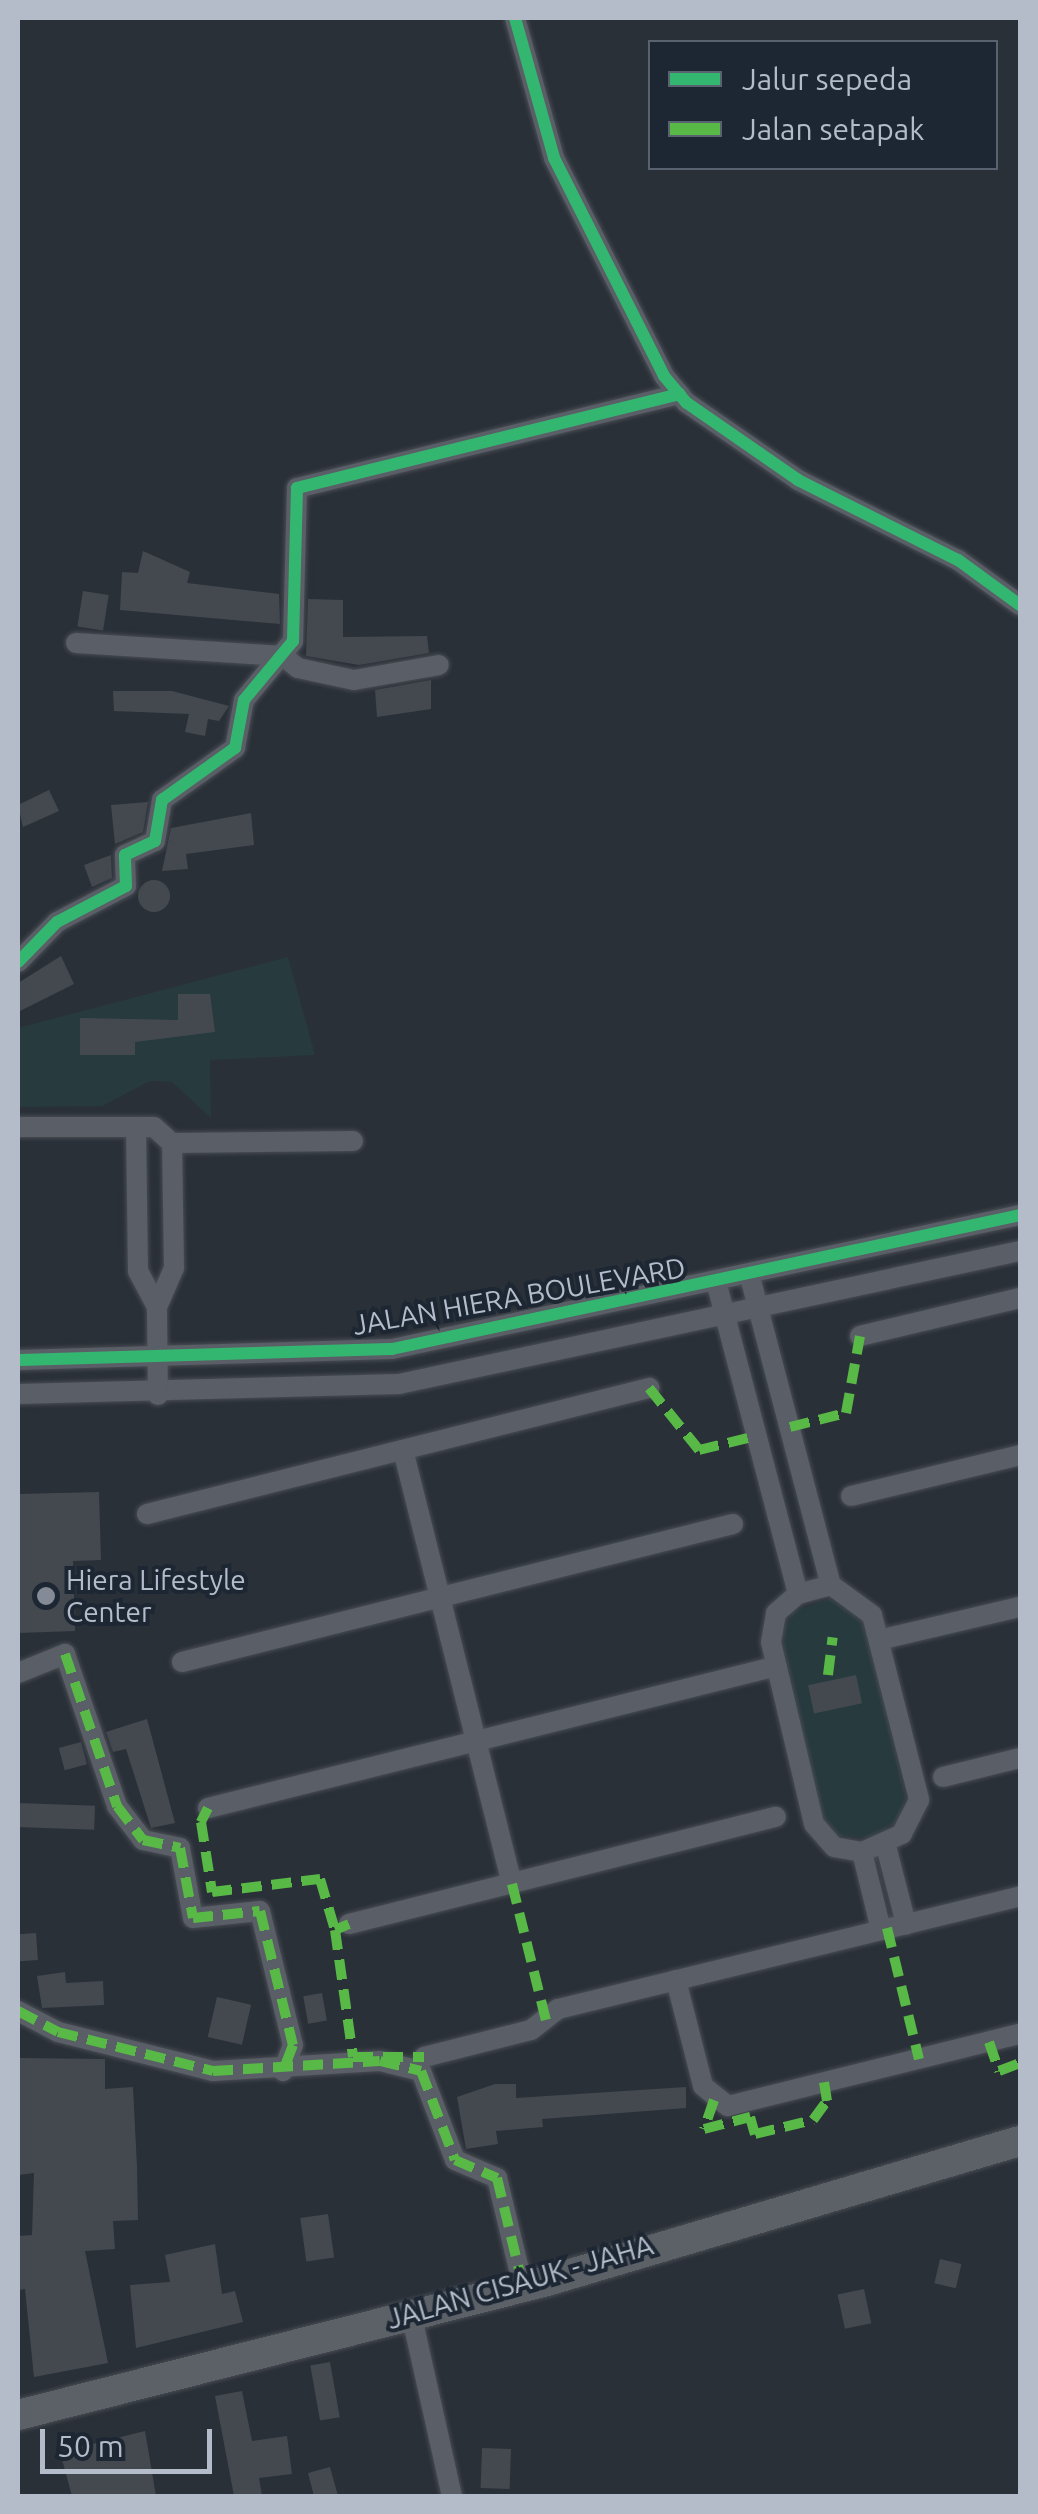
<!DOCTYPE html>
<style>
body{margin:0}
#map{position:relative;width:1038px;height:2514px;overflow:hidden;background:#2a3038;font-family:Ubuntu,sans-serif}
div>[style]{position:absolute}
.green>*{inset:0;background:#273a3e}
.building>*{inset:0;background:#444950;transform-origin:0 0}
.round{border-radius:50%}
.roads{filter:drop-shadow(0 0 2px #484c53) drop-shadow(0 0 2px #484c53)}
.street>*{height:20px;margin:-10px;padding:0 10px;transform-origin:10px;border-radius:10px;background:#5a5e66}
.primary>*{height:30px;margin:-15px;padding:0 15px;transform-origin:15px;border-radius:15px;background:#5c6168}
.quiet>*{height:10px;margin-top:-5px;transform-origin:0;background:repeating-linear-gradient(90deg,#58b947 0 20px,transparent 0 30px)}
.cycleway>*{height:12px;margin:-6px;padding:0 6px;transform-origin:6px;border-radius:6px;background:#33b770}
.dots>*{width:28px;height:28px;translate:-50% -50%;box-sizing:border-box;border:5px solid #1d2633;border-radius:50%}
span{translate:-50% -50%;white-space:nowrap;text-align:center;line-height:1.15;-webkit-text-stroke:8px #1d2633;paint-order:stroke}
.street-label{font-size:28px;color:#b4bcc9}
.poi-label{font-size:28px;color:#b4bcc9}
.left{translate:0 -50%;text-align:left}
.frame{position:absolute;inset:0;border:20px solid #b4bcc9;pointer-events:none}
.legend{position:absolute;left:648px;top:40px;width:350px;height:130px;box-sizing:border-box;background:#1d2633;border:2px solid #59626f;margin:0;padding:12px 18px;list-style:none;font-size:30px;color:#b4bcc9}
.legend li{display:flex;align-items:center;gap:20px;height:50px}
.legend b{width:50px;border:2px solid #59626f}
.scale{position:absolute;left:40px;top:2429px;width:172px;height:45px;box-sizing:border-box;border:5px solid #b4bcc9;border-top:0;padding-left:12px;font-size:30px;line-height:35px;white-space:nowrap;color:#b4bcc9;-webkit-text-stroke:8px #1d2633;paint-order:stroke}
</style>
<div id="map">
<div class="green">
<div style="clip-path:polygon(288px 957px,315px 1055px,210px 1060px,211px 1118px,172px 1082px,150px 1081px,102px 1106px,18px 1107px,18px 1028px)"></div>
<div style="clip-path:polygon(830px 1599px,864px 1621px,906px 1797px,899px 1821px,867px 1838px,833px 1835px,822px 1819px,781px 1635px,793px 1611px)"></div>
</div>
<div class="building">
<div style="clip-path:polygon(143px 551px,190px 572px,187px 583px,279px 594px,280px 624px,120px 610px,122px 572px,138px 573px)"></div>
<div style="left:83px;top:591px;width:26px;height:36px;rotate:9deg"></div>
<div style="clip-path:polygon(308px 599px,343px 600px,343px 637px,427px 636px,429px 653px,359px 665px,306px 656px)"></div>
<div style="clip-path:polygon(431px 680px,431px 709px,377px 717px,375px 690px)"></div>
<div style="clip-path:polygon(113px 691px,172px 691px,229px 706px,219px 721px,208px 719px,205px 736px,185px 732px,189px 714px,114px 711px)"></div>
<div style="clip-path:polygon(49px 790px,59px 811px,23px 827px,18px 805px)"></div>
<div style="clip-path:polygon(148px 802px,143px 832px,115px 844px,111px 805px)"></div>
<div style="clip-path:polygon(251px 813px,254px 845px,186px 854px,188px 869px,162px 871px,171px 828px)"></div>
<div style="clip-path:polygon(111px 855px,112px 878px,92px 887px,84px 865px)"></div>
<div class="round" style="left:138px;top:880px;width:32px;height:32px"></div>
<div style="clip-path:polygon(61px 956px,74px 984px,18px 1012px,18px 983px)"></div>
<div style="clip-path:polygon(178px 994px,210px 994px,215px 1032px,135px 1042px,135px 1055px,80px 1055px,80px 1018px,178px 1020px)"></div>
<div style="clip-path:polygon(99px 1492px,101px 1560px,73px 1561px,75px 1631px,18px 1633px,18px 1494px)"></div>
<div style="left:856px;top:1675px;width:29px;height:49px;rotate:78deg"></div>
<div style="clip-path:polygon(147px 1719px,175px 1823px,151px 1828px,126px 1749px,113px 1752px,106px 1732px)"></div>
<div style="left:81px;top:1742px;width:23px;height:23px;rotate:75deg"></div>
<div style="left:18px;top:1803px;width:77px;height:24px;rotate:2deg"></div>
<div style="left:36px;top:1933px;width:27px;height:18px;rotate:86deg"></div>
<div style="clip-path:polygon(65px 1972px,66px 1983px,103px 1981px,104px 2005px,42px 2008px,37px 1976px)"></div>
<div style="left:322px;top:1993px;width:28px;height:19px;rotate:80deg"></div>
<div style="left:217px;top:1997px;width:35px;height:41px;rotate:13deg"></div>
<div style="clip-path:polygon(18px 2058px,105px 2059px,105px 2089px,133px 2087px,137px 2167px,138px 2220px,113px 2221px,115px 2249px,85px 2251px,108px 2363px,34px 2377px,25px 2289px,18px 2290px,19px 2236px,32px 2235px,34px 2173px,18px 2175px)"></div>
<div style="clip-path:polygon(495px 2084px,516px 2084px,516px 2098px,686px 2087px,686px 2108px,542px 2119px,543px 2127px,496px 2131px,498px 2144px,466px 2149px,457px 2097px)"></div>
<div style="left:328px;top:2214px;width:44px;height:28px;rotate:82deg"></div>
<div style="clip-path:polygon(215px 2244px,222px 2294px,235px 2291px,243px 2322px,136px 2348px,130px 2285px,170px 2282px,165px 2255px)"></div>
<div style="left:940px;top:2259px;width:22px;height:25px;rotate:13deg"></div>
<div style="left:864px;top:2289px;width:35px;height:27px;rotate:78deg"></div>
<div style="left:330px;top:2362px;width:56px;height:20px;rotate:80deg"></div>
<div style="clip-path:polygon(242px 2391px,252px 2441px,287px 2436px,292px 2474px,259px 2478px,262px 2496px,234px 2496px,215px 2396px)"></div>
<div style="clip-path:polygon(145px 2431px,156px 2496px,72px 2496px,60px 2452px)"></div>
<div style="left:482px;top:2448px;width:29px;height:40px;rotate:2deg"></div>
<div style="clip-path:polygon(330px 2467px,338px 2496px,314px 2496px,308px 2473px)"></div>
</div>
<div class="roads">
<div class="street">
<div style="left:515px;top:18px;width:145px;rotate:74.4deg"></div>
<div style="left:554px;top:158px;width:244px;rotate:63.2deg"></div>
<div style="left:664px;top:376px;width:35px;rotate:50deg"></div>
<div style="left:687px;top:403px;width:135px;rotate:34.7deg"></div>
<div style="left:798px;top:480px;width:179px;rotate:26.6deg"></div>
<div style="left:958px;top:560px;width:77px;rotate:36deg"></div>
<div style="left:76px;top:643px;width:207px;rotate:3.6deg"></div>
<div style="left:283px;top:656px;width:19px;rotate:39deg"></div>
<div style="left:298px;top:668px;width:57px;rotate:12.1deg"></div>
<div style="left:354px;top:680px;width:86px;rotate:-10deg"></div>
<div style="left:18px;top:962px;width:56px;rotate:-45.7deg"></div>
<div style="left:57px;top:922px;width:78px;rotate:-27.6deg"></div>
<div style="left:126px;top:886px;width:31px;rotate:-92deg"></div>
<div style="left:125px;top:855px;width:33px;rotate:-25deg"></div>
<div style="left:155px;top:841px;width:42px;rotate:-80.3deg"></div>
<div style="left:162px;top:800px;width:90px;rotate:-35.5deg"></div>
<div style="left:235px;top:748px;width:49px;rotate:-79.4deg"></div>
<div style="left:244px;top:700px;width:77px;rotate:-50.3deg"></div>
<div style="left:293px;top:641px;width:153px;rotate:-88.5deg"></div>
<div style="left:297px;top:488px;width:394px;rotate:-13.8deg"></div>
<div style="left:18px;top:1127px;width:136px"></div>
<div style="left:154px;top:1127px;width:24px;rotate:42deg"></div>
<div style="left:172px;top:1143px;width:181px;rotate:-0.6deg"></div>
<div style="left:136px;top:1127px;width:144px;rotate:89.2deg"></div>
<div style="left:138px;top:1271px;width:41px;rotate:62.2deg"></div>
<div style="left:750px;top:1277px;width:318px;rotate:75.3deg"></div>
<div style="left:717px;top:1285px;width:319px;rotate:75.3deg"></div>
<div style="left:860px;top:1336px;width:164px;rotate:-13.4deg"></div>
<div style="left:18px;top:1360px;width:374px;rotate:-1.7deg"></div>
<div style="left:392px;top:1349px;width:642px;rotate:-12.04deg"></div>
<div style="left:18px;top:1394px;width:381px;rotate:-1.5deg"></div>
<div style="left:399px;top:1384px;width:635px;rotate:-12.09deg"></div>
<div style="left:158px;top:1395px;width:88px;rotate:-90.7deg"></div>
<div style="left:157px;top:1307px;width:43px;rotate:-66.4deg"></div>
<div style="left:174px;top:1268px;width:125px;rotate:-90.9deg"></div>
<div style="left:403px;top:1450px;width:447px;rotate:75.9deg"></div>
<div style="left:851px;top:1496px;width:174px;rotate:-13.6deg"></div>
<div style="left:147px;top:1514px;width:518px;rotate:-14.09deg"></div>
<div style="left:831px;top:1585px;width:51px;rotate:36.2deg"></div>
<div style="left:872px;top:1615px;width:191px;rotate:75.7deg"></div>
<div style="left:919px;top:1800px;width:38px;rotate:117deg"></div>
<div style="left:902px;top:1834px;width:44px;rotate:155.8deg"></div>
<div style="left:862px;top:1852px;width:28px;rotate:-170deg"></div>
<div style="left:834px;top:1847px;width:30px;rotate:-131deg"></div>
<div style="left:814px;top:1824px;width:187px;rotate:-103.3deg"></div>
<div style="left:771px;top:1642px;width:29px;rotate:-80deg"></div>
<div style="left:776px;top:1613px;width:29px;rotate:-41deg"></div>
<div style="left:798px;top:1594px;width:34px;rotate:-15deg"></div>
<div style="left:879px;top:1640px;width:145px;rotate:-13.2deg"></div>
<div style="left:182px;top:1662px;width:568px;rotate:-14.06deg"></div>
<div style="left:18px;top:1673px;width:51px;rotate:-22deg"></div>
<div style="left:65px;top:1654px;width:161px;rotate:71.1deg"></div>
<div style="left:117px;top:1806px;width:43px;rotate:52.6deg"></div>
<div style="left:143px;top:1840px;width:38px;rotate:12deg"></div>
<div style="left:180px;top:1848px;width:71px;rotate:79.5deg"></div>
<div style="left:193px;top:1918px;width:67px;rotate:-6deg"></div>
<div style="left:260px;top:1911px;width:138px;rotate:76.2deg"></div>
<div style="left:293px;top:2045px;width:28px;rotate:111deg"></div>
<div style="left:943px;top:1777px;width:79px;rotate:-13.9deg"></div>
<div style="left:208px;top:1808px;width:586px;rotate:-14.01deg"></div>
<div style="left:886px;top:1846px;width:81px;rotate:75.6deg"></div>
<div style="left:862px;top:1852px;width:80px;rotate:76.3deg"></div>
<div style="left:349px;top:1924px;width:440px;rotate:-14.1deg"></div>
<div style="left:676px;top:1980px;width:109px;rotate:75.7deg"></div>
<div style="left:703px;top:2086px;width:32px;rotate:39deg"></div>
<div style="left:728px;top:2106px;width:301px;rotate:-13.9deg"></div>
<div style="left:18px;top:2011px;width:45px;rotate:27.7deg"></div>
<div style="left:58px;top:2032px;width:160px;rotate:14.1deg"></div>
<div style="left:213px;top:2071px;width:167px;rotate:-3.4deg"></div>
<div style="left:380px;top:2061px;width:42px;rotate:13.7deg"></div>
<div style="left:421px;top:2071px;width:95px;rotate:69.1deg"></div>
<div style="left:455px;top:2160px;width:46px;rotate:23.2deg"></div>
<div style="left:497px;top:2178px;width:111px;rotate:76.5deg"></div>
<div style="left:424px;top:2057px;width:110px;rotate:-14.2deg"></div>
<div style="left:531px;top:2030px;width:34px;rotate:-38deg"></div>
<div style="left:558px;top:2009px;width:476px;rotate:-13.7deg"></div>
<div style="left:411px;top:2313px;width:188px;rotate:77.4deg"></div>
</div>
<div class="primary">
<div style="left:18px;top:2415px;width:546px;rotate:-14.21deg"></div>
<div style="left:547px;top:2281px;width:493px;rotate:-16.5deg"></div>
</div>
</div>
<div class="quiet">
<div style="left:649px;top:1388px;width:80px;rotate:51.1deg"></div>
<div style="left:699px;top:1450px;width:59px;rotate:-13.8deg"></div>
<div style="left:790px;top:1427px;width:58px;rotate:-14deg"></div>
<div style="left:846px;top:1413px;width:78px;rotate:-79.7deg"></div>
<div style="left:65px;top:1654px;width:161px;rotate:71.1deg"></div>
<div style="left:117px;top:1806px;width:43px;rotate:52.6deg"></div>
<div style="left:143px;top:1840px;width:38px;rotate:12deg"></div>
<div style="left:180px;top:1848px;width:71px;rotate:79.5deg"></div>
<div style="left:193px;top:1918px;width:67px;rotate:-6deg"></div>
<div style="left:260px;top:1911px;width:138px;rotate:76.2deg"></div>
<div style="left:293px;top:2045px;width:28px;rotate:111deg"></div>
<div style="left:828px;top:1675px;width:38px;rotate:-83deg"></div>
<div style="left:208px;top:1808px;width:16px;rotate:117deg"></div>
<div style="left:201px;top:1822px;width:71px;rotate:81.1deg"></div>
<div style="left:212px;top:1892px;width:109px;rotate:-6.9deg"></div>
<div style="left:320px;top:1879px;width:53px;rotate:73.6deg"></div>
<div style="left:512px;top:1884px;width:140px;rotate:76deg"></div>
<div style="left:349px;top:1924px;width:15px;rotate:157deg"></div>
<div style="left:335px;top:1930px;width:128px;rotate:81.9deg"></div>
<div style="left:353px;top:2057px;width:71px"></div>
<div style="left:887px;top:1928px;width:135px;rotate:76.3deg"></div>
<div style="left:18px;top:2011px;width:45px;rotate:27.7deg"></div>
<div style="left:58px;top:2032px;width:160px;rotate:14.1deg"></div>
<div style="left:213px;top:2071px;width:167px;rotate:-3.4deg"></div>
<div style="left:380px;top:2061px;width:42px;rotate:13.7deg"></div>
<div style="left:421px;top:2071px;width:95px;rotate:69.1deg"></div>
<div style="left:455px;top:2160px;width:46px;rotate:23.2deg"></div>
<div style="left:497px;top:2178px;width:111px;rotate:76.5deg"></div>
<div style="left:989px;top:2042px;width:31px;rotate:71deg"></div>
<div style="left:999px;top:2071px;width:22px;rotate:-21deg"></div>
<div style="left:714px;top:2100px;width:31px;rotate:109deg"></div>
<div style="left:704px;top:2129px;width:48px;rotate:-14.6deg"></div>
<div style="left:750px;top:2117px;width:18px;rotate:74deg"></div>
<div style="left:755px;top:2134px;width:60px;rotate:-13.6deg"></div>
<div style="left:813px;top:2120px;width:24px;rotate:-54deg"></div>
<div style="left:827px;top:2101px;width:19px;rotate:-99deg"></div>
</div>
<div class="cycleway">
<div style="left:515px;top:18px;width:145px;rotate:74.4deg"></div>
<div style="left:554px;top:158px;width:244px;rotate:63.2deg"></div>
<div style="left:664px;top:376px;width:35px;rotate:50deg"></div>
<div style="left:687px;top:403px;width:135px;rotate:34.7deg"></div>
<div style="left:798px;top:480px;width:179px;rotate:26.6deg"></div>
<div style="left:958px;top:560px;width:77px;rotate:36deg"></div>
<div style="left:18px;top:962px;width:56px;rotate:-45.7deg"></div>
<div style="left:57px;top:922px;width:78px;rotate:-27.6deg"></div>
<div style="left:126px;top:886px;width:31px;rotate:-92deg"></div>
<div style="left:125px;top:855px;width:33px;rotate:-25deg"></div>
<div style="left:155px;top:841px;width:42px;rotate:-80.3deg"></div>
<div style="left:162px;top:800px;width:90px;rotate:-35.5deg"></div>
<div style="left:235px;top:748px;width:49px;rotate:-79.4deg"></div>
<div style="left:244px;top:700px;width:77px;rotate:-50.3deg"></div>
<div style="left:293px;top:641px;width:153px;rotate:-88.5deg"></div>
<div style="left:297px;top:488px;width:394px;rotate:-13.8deg"></div>
<div style="left:18px;top:1360px;width:374px;rotate:-1.7deg"></div>
<div style="left:392px;top:1349px;width:642px;rotate:-12.04deg"></div>
</div>
<div class="dots">
<div style="left:46px;top:1596px;background:#848b96"></div>
</div>
<div class="street-label">
<span style="left:519px;top:1296px;rotate:-10deg">JALAN HIERA BOULEVARD</span>
<span style="left:520px;top:2282px;rotate:-16deg">JALAN CISAUK - JAHA</span>
</div>
<div class="poi-label">
<span class="left" style="left:66px;top:1596px">Hiera Lifestyle<br>Center</span>
</div>
<div class="frame"></div>
<ul class="legend">
<li><b style="height:12px;background:#33b770"></b>Jalur sepeda</li>
<li><b style="height:12px;background:#58b947"></b>Jalan setapak</li>
</ul>
<div class="scale">50 m</div>
</div>
